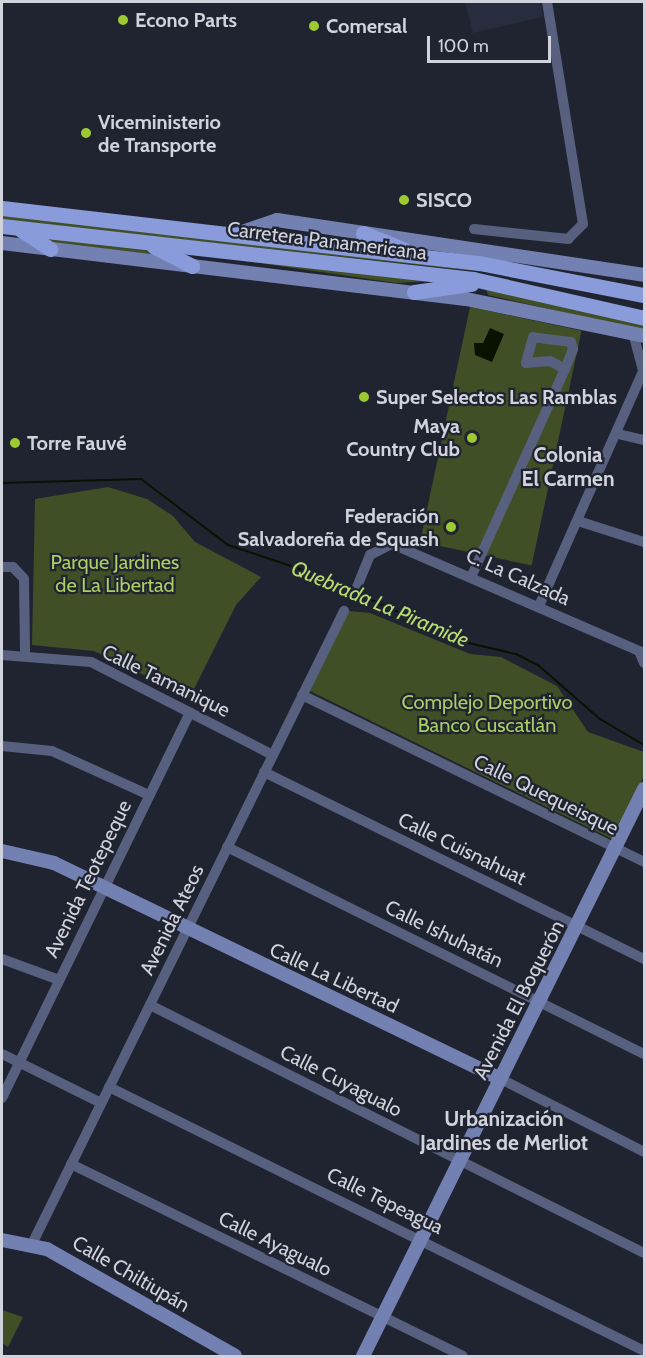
<!DOCTYPE html>
<meta charset="utf-8">
<style>
body{margin:0}
#map{position:relative;width:646px;height:1358px;overflow:hidden;background:#202430;font-family:Cabin,sans-serif}
div>[style]{position:absolute}
.built>*{inset:0;background:#272c3e}
.green>*{inset:0;background:#404f25;transform-origin:0 0}
.water>*{inset:0;background:#091100}
.stream>*{height:2px;margin:-1px;padding:0 1px;transform-origin:1px;border-radius:1px;background:#091100}
.street>*{height:10px;margin:-5px;padding:0 5px;transform-origin:5px;border-radius:5px;background:#57607f}
.secondary>*{height:14px;margin:-7px;padding:0 7px;transform-origin:7px;border-radius:7px;background:#7381b2}
.primary>*{height:15px;margin:-7.5px;padding:0 7.5px;transform-origin:7.5px;border-radius:7.5px;background:#899bda}
.dots>*{width:16px;height:16px;translate:-50% -50%;box-sizing:border-box;border:3px solid #202430;border-radius:50%}
span{translate:-50% -50%;white-space:nowrap;text-align:center;line-height:1.15;-webkit-text-stroke:4.5px #202430;paint-order:stroke}
.poi-label{font-size:20px;color:#d0d3db;font-weight:700}
.left{translate:0 -50%;text-align:left}
.right{translate:-100% -50%;text-align:right}
.street-label{font-size:20px;color:#d0d3db}
.park-label{font-size:20px;color:#a9ce62}
.neighbourhood-label{font-size:21px;color:#d0d3db;font-weight:700}
.water-label{font-size:21px;color:#b7dc70;font-style:italic}
.frame{position:absolute;inset:0;border:3px solid #d0d3db;pointer-events:none}
.scale{position:absolute;left:427px;top:36px;width:124px;height:27px;box-sizing:border-box;border:3px solid #d0d3db;border-top:0;padding-left:8px;font-size:18px;line-height:21px;white-space:nowrap;color:#d0d3db;-webkit-text-stroke:4px #202430;paint-order:stroke}
</style>
<div id="map">
<div class="built">
<div style="clip-path:polygon(465px 2px,540px 2px,543px 17px,473px 33px)"></div>
</div>
<div class="green">
<div style="clip-path:polygon(2px 213px,384px 258px,474px 271px,2px 220px)"></div>
<div style="clip-path:polygon(38px 234px,144px 249px,151px 254px,47px 242px)"></div>
<div style="clip-path:polygon(178px 251px,433px 281px,396px 283px)"></div>
<div style="clip-path:polygon(486px 289px,644px 323px,644px 331px,488px 295px)"></div>
<div style="left:470px;top:307px;width:114px;height:240px;rotate:12deg"></div>
<div style="clip-path:polygon(108px 487px,147px 499px,173px 516px,195px 542px,261px 577px,236px 605px,190px 697px,94px 651px,32px 645px,35px 499px)"></div>
<div style="clip-path:polygon(349px 611px,370px 613px,470px 654px,501px 657px,557px 686px,588px 732px,644px 752px,644px 776px,614px 840px,310px 691px)"></div>
<div style="clip-path:polygon(2px 1310px,23px 1317px,8px 1347px,2px 1343px)"></div>
</div>
<div class="water">
<div style="clip-path:polygon(490px 328px,504px 334px,492px 362px,475px 355px,474px 343px,483px 343px)"></div>
</div>
<div class="stream">
<div style="left:2px;top:483px;width:139px;rotate:-1.6deg"></div>
<div style="left:141px;top:479px;width:109px;rotate:37.2deg"></div>
<div style="left:228px;top:545px;width:95px;rotate:18.4deg"></div>
<div style="left:318px;top:575px;width:157px;rotate:24.9deg"></div>
<div style="left:460px;top:641px;width:57px;rotate:13.1deg"></div>
<div style="left:516px;top:654px;width:25px;rotate:27deg"></div>
<div style="left:538px;top:665px;width:82px;rotate:41.1deg"></div>
<div style="left:600px;top:719px;width:51px;rotate:30.6deg"></div>
</div>
<div class="street">
<div style="left:474px;top:229px;width:95px;rotate:6.1deg"></div>
<div style="left:568px;top:239px;width:21px;rotate:-45deg"></div>
<div style="left:583px;top:224px;width:225px;rotate:-99.2deg"></div>
<div style="left:633px;top:333px;width:39px;rotate:75deg"></div>
<div style="left:618px;top:434px;width:27px;rotate:13deg"></div>
<div style="left:578px;top:521px;width:69px;rotate:17.7deg"></div>
<div style="left:2px;top:567px;width:11px"></div>
<div style="left:13px;top:567px;width:16px;rotate:47deg"></div>
<div style="left:24px;top:579px;width:76px;rotate:89.2deg"></div>
<div style="left:472px;top:575px;width:226px;rotate:-65.7deg"></div>
<div style="left:565px;top:369px;width:22px;rotate:-68deg"></div>
<div style="left:573px;top:349px;width:7px;rotate:-106deg"></div>
<div style="left:571px;top:342px;width:38px;rotate:-173deg"></div>
<div style="left:533px;top:337px;width:27px;rotate:105deg"></div>
<div style="left:526px;top:363px;width:24px;rotate:-5deg"></div>
<div style="left:550px;top:361px;width:17px;rotate:28deg"></div>
<div style="left:357px;top:587px;width:35px;rotate:-68deg"></div>
<div style="left:370px;top:555px;width:25px;rotate:-27deg"></div>
<div style="left:392px;top:544px;width:269px;rotate:23.4deg"></div>
<div style="left:639px;top:651px;width:13px;rotate:67deg"></div>
<div style="left:539px;top:606px;width:259px;rotate:-66.1deg"></div>
<div style="left:2px;top:655px;width:89px;rotate:4.5deg"></div>
<div style="left:91px;top:662px;width:204px;rotate:27.1deg"></div>
<div style="left:302px;top:695px;width:381px;rotate:26deg"></div>
<div style="left:2px;top:746px;width:50px;rotate:5.7deg"></div>
<div style="left:52px;top:751px;width:107px;rotate:24.4deg"></div>
<div style="left:264px;top:772px;width:424px;rotate:26.2deg"></div>
<div style="left:227px;top:847px;width:466px;rotate:26.4deg"></div>
<div style="left:2px;top:959px;width:61px;rotate:20.2deg"></div>
<div style="left:150px;top:1005px;width:553px;rotate:26.66deg"></div>
<div style="left:2px;top:1054px;width:110px;rotate:26.3deg"></div>
<div style="left:501px;top:1079px;width:161px;rotate:27deg"></div>
<div style="left:109px;top:1087px;width:597px;rotate:26.26deg"></div>
<div style="left:2px;top:1098px;width:429px;rotate:-64deg"></div>
<div style="left:71px;top:1164px;width:436px;rotate:26.1deg"></div>
<div style="left:32px;top:1244px;width:706px;rotate:-63.76deg"></div>
</div>
<div class="secondary">
<div style="left:239px;top:233px;width:40px;rotate:-18.9deg"></div>
<div style="left:277px;top:220px;width:371px;rotate:8.5deg"></div>
<div style="left:2px;top:243px;width:467px;rotate:6.9deg"></div>
<div style="left:466px;top:299px;width:182px;rotate:11.7deg"></div>
<div style="left:2px;top:851px;width:53px;rotate:13deg"></div>
<div style="left:54px;top:863px;width:496px;rotate:25.8deg"></div>
<div style="left:2px;top:1240px;width:46px;rotate:11.3deg"></div>
<div style="left:47px;top:1249px;width:216px;rotate:29.6deg"></div>
<div style="left:363px;top:1356px;width:633px;rotate:-63.64deg"></div>
</div>
<div class="primary">
<div style="left:2px;top:208px;width:480px;rotate:6.6deg"></div>
<div style="left:479px;top:263px;width:168px;rotate:11deg"></div>
<div style="left:2px;top:226px;width:474px;rotate:6.4deg"></div>
<div style="left:473px;top:279px;width:175px;rotate:12.8deg"></div>
<div style="left:21px;top:230px;width:35px;rotate:33deg"></div>
<div style="left:363px;top:233px;width:43px;rotate:21.8deg"></div>
<div style="left:153px;top:246px;width:44px;rotate:27.1deg"></div>
<div style="left:414px;top:292px;width:58px;rotate:-8deg"></div>
</div>
<div class="dots">
<div style="left:123px;top:20px;background:#9dca30"></div>
<div style="left:314px;top:26px;background:#9dca30"></div>
<div style="left:86px;top:133px;background:#9dca30"></div>
<div style="left:404px;top:200px;background:#9dca30"></div>
<div style="left:364px;top:397px;background:#9dca30"></div>
<div style="left:472px;top:438px;background:#9dca30"></div>
<div style="left:15px;top:443px;background:#9dca30"></div>
<div style="left:451px;top:527px;background:#9dca30"></div>
</div>
<div class="poi-label">
<span class="left" style="left:135px;top:20px">Econo Parts</span>
<span class="left" style="left:326px;top:26px">Comersal</span>
<span class="left" style="left:98px;top:134px">Viceministerio<br>de Transporte</span>
<span class="left" style="left:416px;top:200px">SISCO</span>
<span class="left" style="left:376px;top:397px">Super Selectos Las Ramblas</span>
<span class="right" style="left:460px;top:438px">Maya<br>Country Club</span>
<span class="left" style="left:27px;top:443px">Torre Fauvé</span>
<span class="right" style="left:439px;top:528px">Federación<br>Salvadoreña de Squash</span>
</div>
<div class="street-label">
<span style="left:327px;top:241px;rotate:7deg">Carretera Panamericana</span>
<span style="left:518px;top:577px;rotate:24deg">C. La Calzada</span>
<span style="left:166px;top:681px;rotate:26deg">Calle Tamanique</span>
<span style="left:546px;top:795px;rotate:26deg">Calle Quequeisque</span>
<span style="left:462px;top:849px;rotate:26deg">Calle Cuisnahuat</span>
<span style="left:88px;top:879px;rotate:-64deg">Avenida Teotepeque</span>
<span style="left:172px;top:920px;rotate:-64deg">Avenida Ateos</span>
<span style="left:444px;top:934px;rotate:26deg">Calle Ishuhatán</span>
<span style="left:334px;top:978px;rotate:25deg">Calle La Libertad</span>
<span style="left:519px;top:1000px;rotate:-63deg">Avenida El Boquerón</span>
<span style="left:341px;top:1081px;rotate:27deg">Calle Cuyagualo</span>
<span style="left:385px;top:1201px;rotate:26deg">Calle Tepeagua</span>
<span style="left:275px;top:1244px;rotate:26deg">Calle Ayagualo</span>
<span style="left:131px;top:1274px;rotate:30deg">Calle Chiltiupán</span>
</div>
<div class="park-label">
<span style="left:115px;top:574px">Parque Jardines<br>de La Libertad</span>
<span style="left:487px;top:714px">Complejo Deportivo<br>Banco Cuscatlán</span>
</div>
<div class="neighbourhood-label">
<span style="left:568px;top:467px">Colonia<br>El Carmen</span>
<span style="left:504px;top:1131px">Urbanización<br>Jardines de Merliot</span>
</div>
<div class="water-label">
<span style="left:380px;top:604px;rotate:23deg">Quebrada La Piramide</span>
</div>
<div class="frame"></div>
<div class="scale">100 m</div>
</div>
